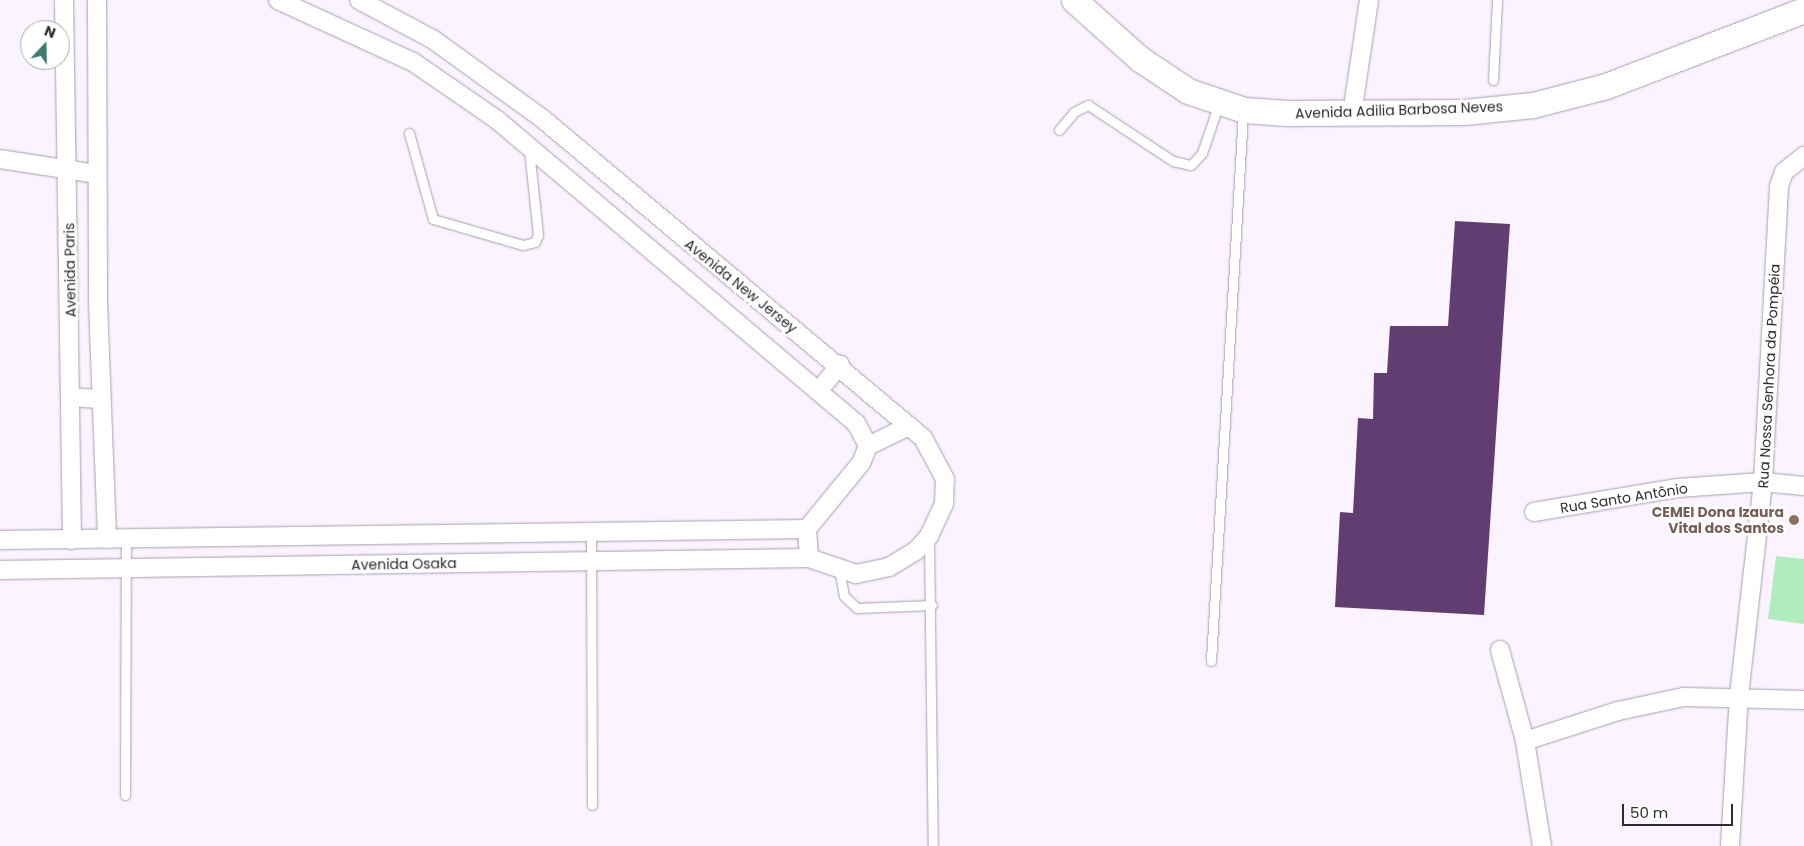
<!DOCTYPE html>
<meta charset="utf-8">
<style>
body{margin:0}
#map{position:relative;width:1804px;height:846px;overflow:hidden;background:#fbf3ff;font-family:Poppins,sans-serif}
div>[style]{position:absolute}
.green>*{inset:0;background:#afecbe}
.building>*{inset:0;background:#613d72}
.roads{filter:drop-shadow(0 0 1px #a79fac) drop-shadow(0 0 1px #a79fac)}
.lane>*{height:9px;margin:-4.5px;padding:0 4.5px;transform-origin:4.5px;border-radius:4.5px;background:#fff}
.street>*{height:18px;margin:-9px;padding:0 9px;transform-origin:9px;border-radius:9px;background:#fff}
.secondary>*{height:25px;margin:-12.5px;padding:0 12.5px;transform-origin:12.5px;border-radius:12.5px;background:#fff}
.dots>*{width:14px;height:14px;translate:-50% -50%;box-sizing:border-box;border:2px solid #fff;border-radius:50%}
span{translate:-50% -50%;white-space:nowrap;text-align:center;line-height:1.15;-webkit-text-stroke:5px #fff;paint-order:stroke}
.street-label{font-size:14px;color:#2f2b31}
.education-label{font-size:14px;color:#785e54;font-weight:700}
.right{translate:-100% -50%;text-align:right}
.north{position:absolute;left:20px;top:20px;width:50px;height:50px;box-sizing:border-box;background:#fff;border:1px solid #acaaad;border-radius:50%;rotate:21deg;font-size:14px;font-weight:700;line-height:20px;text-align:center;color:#2f2b31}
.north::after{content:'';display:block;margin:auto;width:18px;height:22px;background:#3a7d70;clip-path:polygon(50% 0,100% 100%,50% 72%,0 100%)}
.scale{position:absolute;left:1622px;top:804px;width:111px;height:22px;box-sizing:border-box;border:2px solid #2f2b31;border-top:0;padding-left:6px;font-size:15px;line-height:18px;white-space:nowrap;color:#2f2b31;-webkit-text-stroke:4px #fff;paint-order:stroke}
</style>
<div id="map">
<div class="green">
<div style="clip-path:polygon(1776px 556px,1804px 559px,1804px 624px,1768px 619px)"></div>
</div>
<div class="building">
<div style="clip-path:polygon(1455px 221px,1510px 224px,1484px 615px,1335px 607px,1340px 512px,1353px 513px,1358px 418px,1373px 419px,1374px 373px,1387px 373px,1390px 326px,1448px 326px)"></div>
</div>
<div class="roads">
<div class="lane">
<div style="left:1493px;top:80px;width:80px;rotate:-87.1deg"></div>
<div style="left:1059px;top:130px;width:23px;rotate:-50deg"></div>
<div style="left:1074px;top:112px;width:16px;rotate:-27deg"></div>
<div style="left:1088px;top:105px;width:102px;rotate:33.4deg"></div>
<div style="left:1173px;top:161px;width:18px;rotate:13deg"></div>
<div style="left:1191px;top:165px;width:16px;rotate:-47deg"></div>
<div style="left:1202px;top:153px;width:53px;rotate:-71.2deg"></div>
<div style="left:409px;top:133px;width:89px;rotate:74.4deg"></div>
<div style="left:433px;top:219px;width:94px;rotate:16.1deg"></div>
<div style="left:523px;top:245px;width:12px;rotate:-14deg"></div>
<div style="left:535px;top:242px;width:8px;rotate:-67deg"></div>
<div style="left:538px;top:235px;width:86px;rotate:-96deg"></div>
<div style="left:591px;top:532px;width:273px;rotate:89.8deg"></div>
<div style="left:929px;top:539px;width:307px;rotate:89.3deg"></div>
<div style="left:839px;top:568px;width:28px;rotate:80deg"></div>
<div style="left:844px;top:596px;width:18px;rotate:43deg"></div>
<div style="left:857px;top:608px;width:75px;rotate:-2.3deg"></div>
<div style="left:1211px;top:661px;width:550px;rotate:-86.66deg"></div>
<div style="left:125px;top:795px;width:256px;rotate:-89.8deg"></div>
</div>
<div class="street">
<div style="left:64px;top:0;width:540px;rotate:89.15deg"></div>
<div style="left:97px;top:0;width:303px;rotate:89.8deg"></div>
<div style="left:98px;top:303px;width:236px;rotate:87.8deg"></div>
<div style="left:278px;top:0;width:149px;rotate:24.7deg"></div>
<div style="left:413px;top:62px;width:101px;rotate:34.5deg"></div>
<div style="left:496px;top:119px;width:471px;rotate:40.2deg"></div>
<div style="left:856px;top:423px;width:26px;rotate:62deg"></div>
<div style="left:868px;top:446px;width:18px;rotate:112deg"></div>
<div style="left:861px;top:463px;width:85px;rotate:129.3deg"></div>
<div style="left:807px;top:529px;width:29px;rotate:86deg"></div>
<div style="left:1352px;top:114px;width:115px;rotate:-81.5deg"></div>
<div style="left:0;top:159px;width:98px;rotate:8.8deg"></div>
<div style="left:819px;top:390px;width:33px;rotate:-50deg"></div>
<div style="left:70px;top:397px;width:31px;rotate:4deg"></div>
<div style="left:868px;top:446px;width:46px;rotate:-26deg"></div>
<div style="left:1534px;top:512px;width:146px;rotate:-9.5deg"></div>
<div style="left:1678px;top:488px;width:85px;rotate:-4deg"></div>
<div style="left:1763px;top:482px;width:41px;rotate:5.6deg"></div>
<div style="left:0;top:540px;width:807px;rotate:-0.78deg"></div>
<div style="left:0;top:570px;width:809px;rotate:-0.85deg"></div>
<div style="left:809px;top:558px;width:50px;rotate:18.8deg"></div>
<div style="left:856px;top:574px;width:34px;rotate:-12deg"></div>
<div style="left:889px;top:567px;width:31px;rotate:-31deg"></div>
<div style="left:916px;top:551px;width:20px;rotate:-49deg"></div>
<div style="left:929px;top:536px;width:35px;rotate:-65deg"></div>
<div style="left:944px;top:504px;width:25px;rotate:-88deg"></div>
<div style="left:945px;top:479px;width:47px;rotate:-118.2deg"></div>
<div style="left:923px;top:438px;width:496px;rotate:-140deg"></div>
<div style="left:543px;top:119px;width:135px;rotate:-144.1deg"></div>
<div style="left:434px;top:40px;width:85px;rotate:-151.9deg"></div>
<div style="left:1500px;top:650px;width:94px;rotate:74.6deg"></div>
<div style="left:1525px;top:741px;width:106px;rotate:80.8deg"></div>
<div style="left:1525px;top:741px;width:98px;rotate:-17.9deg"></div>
<div style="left:1618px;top:711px;width:67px;rotate:-12deg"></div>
<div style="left:1684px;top:697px;width:120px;rotate:1.4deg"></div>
<div style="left:1730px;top:846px;width:150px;rotate:-86.6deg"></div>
<div style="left:1739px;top:696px;width:215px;rotate:-83.6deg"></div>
<div style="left:1763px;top:482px;width:296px;rotate:-86.9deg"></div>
<div style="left:1779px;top:186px;width:15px;rotate:-70deg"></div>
<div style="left:1784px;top:172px;width:26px;rotate:-39deg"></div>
</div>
<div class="secondary">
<div style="left:1074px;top:0;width:89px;rotate:41.8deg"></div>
<div style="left:1140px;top:59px;width:58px;rotate:33.7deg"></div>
<div style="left:1188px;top:91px;width:59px;rotate:18.7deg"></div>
<div style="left:1244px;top:110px;width:43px;rotate:4deg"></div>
<div style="left:1287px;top:113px;width:177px;rotate:-0.3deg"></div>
<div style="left:1464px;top:112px;width:69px;rotate:-5.8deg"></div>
<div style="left:1533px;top:105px;width:75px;rotate:-14.6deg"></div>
<div style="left:1606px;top:86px;width:212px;rotate:-21deg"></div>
</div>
</div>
<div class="dots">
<div style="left:1794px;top:520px;background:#8d6e63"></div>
</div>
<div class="street-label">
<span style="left:1399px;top:110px;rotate:-2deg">Avenida Adilia Barbosa Neves</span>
<span style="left:70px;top:270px;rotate:-91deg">Avenida Paris</span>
<span style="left:741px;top:286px;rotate:39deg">Avenida New Jersey</span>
<span style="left:1769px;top:376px;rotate:-87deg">Rua Nossa Senhora da Pompéia</span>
<span style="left:1624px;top:498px;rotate:-9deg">Rua Santo Antônio</span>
<span style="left:404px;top:564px;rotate:-1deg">Avenida Osaka</span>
</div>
<div class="education-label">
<span class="right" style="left:1784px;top:520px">CEMEI Dona Izaura<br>Vital dos Santos</span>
</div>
<div class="north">N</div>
<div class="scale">50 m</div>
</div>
